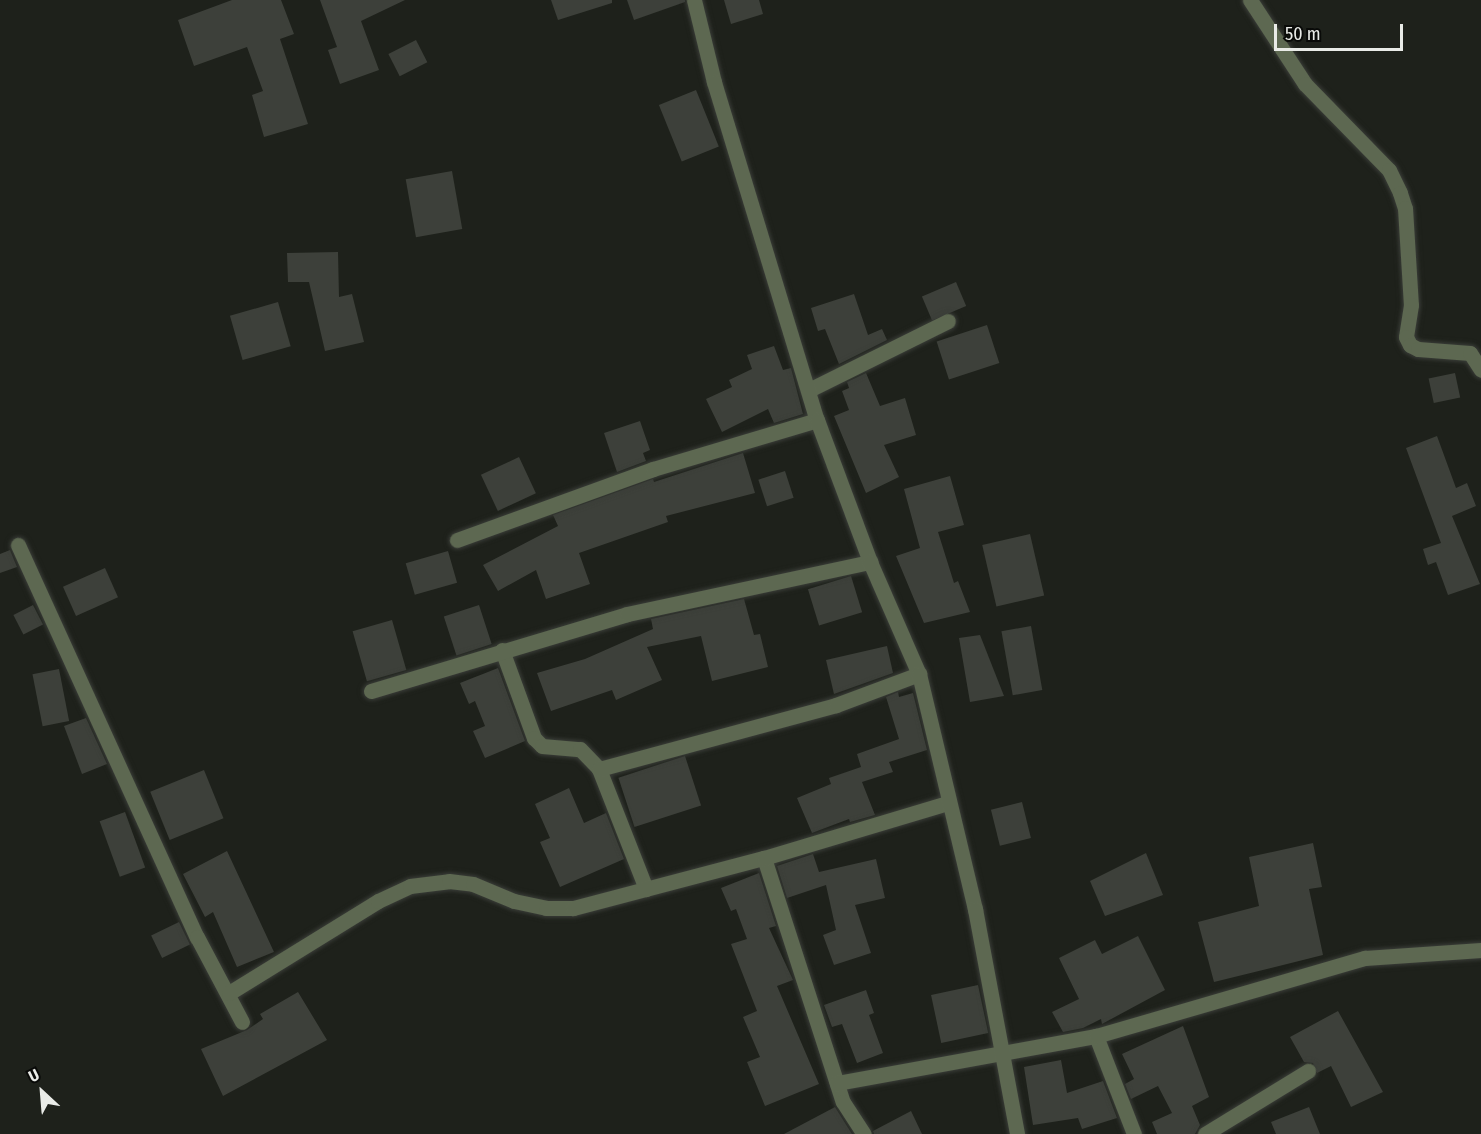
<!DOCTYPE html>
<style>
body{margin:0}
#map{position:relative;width:1481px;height:1134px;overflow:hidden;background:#1e211b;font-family:"Fira Sans Condensed",sans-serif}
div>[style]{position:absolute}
.building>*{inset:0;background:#3d403a;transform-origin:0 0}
.roads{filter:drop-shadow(0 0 2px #3a3d38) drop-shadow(0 0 2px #3a3d38)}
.minor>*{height:15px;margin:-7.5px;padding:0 7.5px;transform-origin:7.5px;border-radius:7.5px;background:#5d6851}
.tertiary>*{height:15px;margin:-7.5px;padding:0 7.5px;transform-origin:7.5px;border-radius:7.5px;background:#5d6851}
span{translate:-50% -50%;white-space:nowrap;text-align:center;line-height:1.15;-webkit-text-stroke:4.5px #090a08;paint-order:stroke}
.north{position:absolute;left:12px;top:1062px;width:60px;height:60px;-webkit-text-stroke:4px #090a08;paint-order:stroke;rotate:334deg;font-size:16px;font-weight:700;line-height:24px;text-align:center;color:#e9ebe7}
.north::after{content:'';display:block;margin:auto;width:21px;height:27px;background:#e9ebe7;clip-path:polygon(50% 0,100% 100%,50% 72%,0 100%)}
.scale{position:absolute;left:1274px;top:24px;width:129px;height:27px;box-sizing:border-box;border:3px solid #e9ebe7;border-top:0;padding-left:8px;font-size:18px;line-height:21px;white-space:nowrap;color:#e9ebe7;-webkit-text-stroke:4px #090a08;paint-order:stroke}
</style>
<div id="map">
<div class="building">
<div style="clip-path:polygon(232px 0,281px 0,294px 34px,280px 39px,308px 124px,264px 137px,252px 95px,263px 91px,247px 47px,194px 66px,178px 20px)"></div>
<div style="clip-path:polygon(320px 0,405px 0,361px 21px,379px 70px,340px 84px,328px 50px,337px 47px)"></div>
<div style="clip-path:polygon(551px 0,612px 0,612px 3px,558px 20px)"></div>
<div style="clip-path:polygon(627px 0,685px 0,685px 2px,634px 20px)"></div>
<div style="clip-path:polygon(724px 0,759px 0,763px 14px,731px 24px)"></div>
<div style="left:416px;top:40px;width:25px;height:31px;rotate:63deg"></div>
<div style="left:696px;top:90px;width:61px;height:40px;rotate:68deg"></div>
<div style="left:452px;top:171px;width:59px;height:47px;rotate:80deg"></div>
<div style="clip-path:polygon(338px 252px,339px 297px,352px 294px,364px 342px,325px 351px,309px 282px,288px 282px,287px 253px)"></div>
<div style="left:956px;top:282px;width:26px;height:37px;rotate:67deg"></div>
<div style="clip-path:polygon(854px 294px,868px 335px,882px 329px,887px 340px,839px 364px,825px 329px,818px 331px,811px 308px)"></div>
<div style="left:278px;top:302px;width:46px;height:50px;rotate:74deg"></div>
<div style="left:987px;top:325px;width:40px;height:53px;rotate:72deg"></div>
<div style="clip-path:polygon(774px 346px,783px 370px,791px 368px,803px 414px,774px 423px,768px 409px,722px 432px,706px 399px,732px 387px,729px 380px,752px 369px,747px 355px)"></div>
<div style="clip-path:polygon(866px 373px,880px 406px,905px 398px,916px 435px,884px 445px,899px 477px,866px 493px,834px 416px,849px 410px,842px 391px,849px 388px,847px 382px)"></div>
<div style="left:1455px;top:373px;width:25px;height:27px;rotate:78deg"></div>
<div style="clip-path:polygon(640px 421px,650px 450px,643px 453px,646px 461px,617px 472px,604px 433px)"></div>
<div style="clip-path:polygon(1437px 436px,1456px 488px,1467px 483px,1476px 506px,1452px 516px,1480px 584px,1448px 595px,1436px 562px,1428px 565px,1423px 549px,1441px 543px,1406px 448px)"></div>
<div style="clip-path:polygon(743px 453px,755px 493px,666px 516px,668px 522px,579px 553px,590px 584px,546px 599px,536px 570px,498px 591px,483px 565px,558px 526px,553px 515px,653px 479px,654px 482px)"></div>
<div style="left:519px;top:457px;width:40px;height:42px;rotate:65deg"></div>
<div style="left:785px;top:471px;width:28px;height:28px;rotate:72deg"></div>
<div style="clip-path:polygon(950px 476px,964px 525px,938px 532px,954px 583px,958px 581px,970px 612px,924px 623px,896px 556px,920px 548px,904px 489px)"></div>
<div style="left:1030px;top:534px;width:63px;height:49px;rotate:77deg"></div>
<div style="clip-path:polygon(10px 550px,17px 567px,0 573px,0 554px)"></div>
<div style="left:448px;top:551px;width:33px;height:44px;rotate:74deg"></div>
<div style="left:105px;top:568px;width:32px;height:46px;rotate:66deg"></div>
<div style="left:851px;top:576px;width:38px;height:45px;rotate:73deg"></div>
<div style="clip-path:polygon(744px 599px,754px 635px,760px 634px,768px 667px,712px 681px,701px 636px,647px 647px,662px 680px,616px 700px,612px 690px,551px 711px,537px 673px,585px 659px,653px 629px,651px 619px)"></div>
<div style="left:33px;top:605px;width:22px;height:22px;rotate:63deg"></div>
<div style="left:479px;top:605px;width:41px;height:37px;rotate:72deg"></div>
<div style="left:392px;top:620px;width:52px;height:41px;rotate:74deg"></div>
<div style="left:1031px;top:626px;width:65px;height:30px;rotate:80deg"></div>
<div style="clip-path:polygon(980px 635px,1004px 696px,970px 702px,959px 638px)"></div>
<div style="clip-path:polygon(887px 646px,893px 673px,834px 694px,826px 660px)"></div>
<div style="clip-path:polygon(498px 668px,525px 741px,485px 758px,473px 731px,485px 726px,475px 701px,469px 704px,460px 683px)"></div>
<div style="left:59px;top:669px;width:53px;height:27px;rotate:79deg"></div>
<div style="clip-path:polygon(898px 692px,899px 697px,913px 693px,927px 750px,889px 762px,893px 772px,862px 782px,875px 815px,850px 822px,849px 819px,812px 833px,797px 798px,831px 784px,829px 778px,861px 767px,857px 754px,899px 739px,886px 697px)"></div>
<div style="clip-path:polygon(86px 718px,107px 764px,82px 774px,64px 726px)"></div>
<div style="left:685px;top:756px;width:52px;height:70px;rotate:72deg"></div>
<div style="left:204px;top:770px;width:52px;height:58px;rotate:68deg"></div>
<div style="clip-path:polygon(569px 788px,584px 823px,606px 813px,624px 859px,560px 887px,540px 842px,550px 838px,535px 804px)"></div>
<div style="left:1022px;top:802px;width:37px;height:32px;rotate:76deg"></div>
<div style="left:125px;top:812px;width:59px;height:27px;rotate:70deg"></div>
<div style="clip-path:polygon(1313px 843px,1322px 887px,1309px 889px,1323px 955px,1214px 982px,1198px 922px,1259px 906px,1249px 857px)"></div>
<div style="clip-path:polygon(227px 851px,274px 952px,237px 967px,213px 912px,205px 917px,183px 874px)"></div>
<div style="clip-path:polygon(1146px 853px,1163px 895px,1105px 916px,1090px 881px)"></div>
<div style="clip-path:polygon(813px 854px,819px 872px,876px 859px,885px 898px,855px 905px,871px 953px,834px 965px,823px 935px,836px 930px,826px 885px,787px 898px,777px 866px)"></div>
<div style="clip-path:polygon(759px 873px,776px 926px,769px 928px,793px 980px,777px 986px,819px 1084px,765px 1106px,747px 1062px,760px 1057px,743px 1017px,757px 1011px,731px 944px,747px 939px,736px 909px,731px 911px,721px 888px)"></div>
<div style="left:179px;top:922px;width:25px;height:31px;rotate:64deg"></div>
<div style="clip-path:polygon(1138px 936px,1165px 990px,1102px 1024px,1101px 1019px,1083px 1028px,1063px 1032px,1052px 1012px,1079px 999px,1059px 958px,1095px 940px,1102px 954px)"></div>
<div style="left:978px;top:985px;width:49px;height:48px;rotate:78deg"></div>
<div style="clip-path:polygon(866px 990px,874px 1013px,869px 1015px,883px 1053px,857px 1063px,842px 1024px,832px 1027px,824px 1005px)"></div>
<div style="clip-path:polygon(298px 992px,327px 1040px,223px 1096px,201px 1049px,247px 1030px,263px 1019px,260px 1014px)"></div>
<div style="clip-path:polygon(1338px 1011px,1383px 1092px,1351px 1107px,1331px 1066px,1317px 1073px,1313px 1063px,1304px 1062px,1290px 1037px)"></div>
<div style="clip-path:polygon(1183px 1026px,1209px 1097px,1192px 1106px,1200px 1125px,1195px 1134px,1157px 1134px,1152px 1122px,1172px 1113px,1158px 1086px,1131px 1099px,1125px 1084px,1134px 1079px,1122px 1054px)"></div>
<div style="clip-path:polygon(1061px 1060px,1067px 1093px,1103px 1081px,1117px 1118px,1082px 1129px,1078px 1118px,1033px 1125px,1024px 1067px)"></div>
<div style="clip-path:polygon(835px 1107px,852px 1134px,784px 1134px)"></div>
<div style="clip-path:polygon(1309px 1107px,1320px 1134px,1276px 1134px,1271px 1122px)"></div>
<div style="clip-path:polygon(911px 1111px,922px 1134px,874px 1134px,873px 1131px)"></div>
</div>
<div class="roads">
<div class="minor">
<div style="left:1250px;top:0;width:100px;rotate:56.8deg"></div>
<div style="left:1305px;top:84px;width:120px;rotate:45.7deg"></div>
<div style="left:1389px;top:170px;width:25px;rotate:64deg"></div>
<div style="left:1400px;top:193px;width:16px;rotate:72deg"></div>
<div style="left:1405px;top:208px;width:97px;rotate:86.5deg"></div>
<div style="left:1411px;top:305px;width:32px;rotate:99deg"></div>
<div style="left:1406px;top:337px;width:9px;rotate:63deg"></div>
<div style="left:1410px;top:345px;width:9px;rotate:27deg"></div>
<div style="left:1418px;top:349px;width:52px;rotate:4.4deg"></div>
<div style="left:1470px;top:353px;width:20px;rotate:57deg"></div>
<div style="left:809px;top:390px;width:155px;rotate:-26.4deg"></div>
<div style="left:457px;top:540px;width:208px;rotate:-19.9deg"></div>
<div style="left:653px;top:469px;width:171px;rotate:-16.6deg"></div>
<div style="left:18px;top:545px;width:431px;rotate:65.5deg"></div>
<div style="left:197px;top:937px;width:96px;rotate:62.1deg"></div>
<div style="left:502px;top:650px;width:94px;rotate:70deg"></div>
<div style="left:534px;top:738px;width:11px;rotate:45deg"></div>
<div style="left:542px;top:746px;width:38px;rotate:5deg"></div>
<div style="left:580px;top:749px;width:28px;rotate:46deg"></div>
<div style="left:599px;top:769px;width:129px;rotate:68.6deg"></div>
<div style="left:371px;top:691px;width:267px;rotate:-16.7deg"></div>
<div style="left:627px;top:614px;width:249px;rotate:-12.1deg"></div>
<div style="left:599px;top:769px;width:245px;rotate:-15.1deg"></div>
<div style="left:836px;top:705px;width:89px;rotate:-20.5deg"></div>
<div style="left:764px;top:858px;width:256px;rotate:72.1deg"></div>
<div style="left:843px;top:1102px;width:38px;rotate:57deg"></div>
<div style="left:229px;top:993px;width:175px;rotate:-31.7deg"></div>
<div style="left:378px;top:901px;width:35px;rotate:-25deg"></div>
<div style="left:410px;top:886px;width:39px;rotate:-7deg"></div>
<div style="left:449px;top:881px;width:24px;rotate:7deg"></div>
<div style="left:473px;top:884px;width:44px;rotate:22.5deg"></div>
<div style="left:514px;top:901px;width:33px;rotate:12deg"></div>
<div style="left:546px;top:908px;width:27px"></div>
<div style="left:573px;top:908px;width:197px;rotate:-14.7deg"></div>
<div style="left:764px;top:858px;width:191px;rotate:-16.7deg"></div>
<div style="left:1096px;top:1036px;width:105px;rotate:68.8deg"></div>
<div style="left:837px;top:1083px;width:263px;rotate:-10.3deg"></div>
<div style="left:1096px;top:1036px;width:280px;rotate:-16.2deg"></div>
<div style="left:1365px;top:958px;width:116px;rotate:-3.9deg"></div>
<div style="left:1205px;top:1134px;width:121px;rotate:-31.5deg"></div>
</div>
<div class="tertiary">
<div style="left:694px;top:0;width:84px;rotate:76.3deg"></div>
<div style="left:714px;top:82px;width:353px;rotate:73.1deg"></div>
<div style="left:817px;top:420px;width:152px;rotate:69.5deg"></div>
<div style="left:870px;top:562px;width:122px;rotate:66.4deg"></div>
<div style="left:919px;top:674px;width:242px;rotate:76.6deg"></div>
<div style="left:975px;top:909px;width:229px;rotate:79.4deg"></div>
</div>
</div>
<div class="north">U</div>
<div class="scale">50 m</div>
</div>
